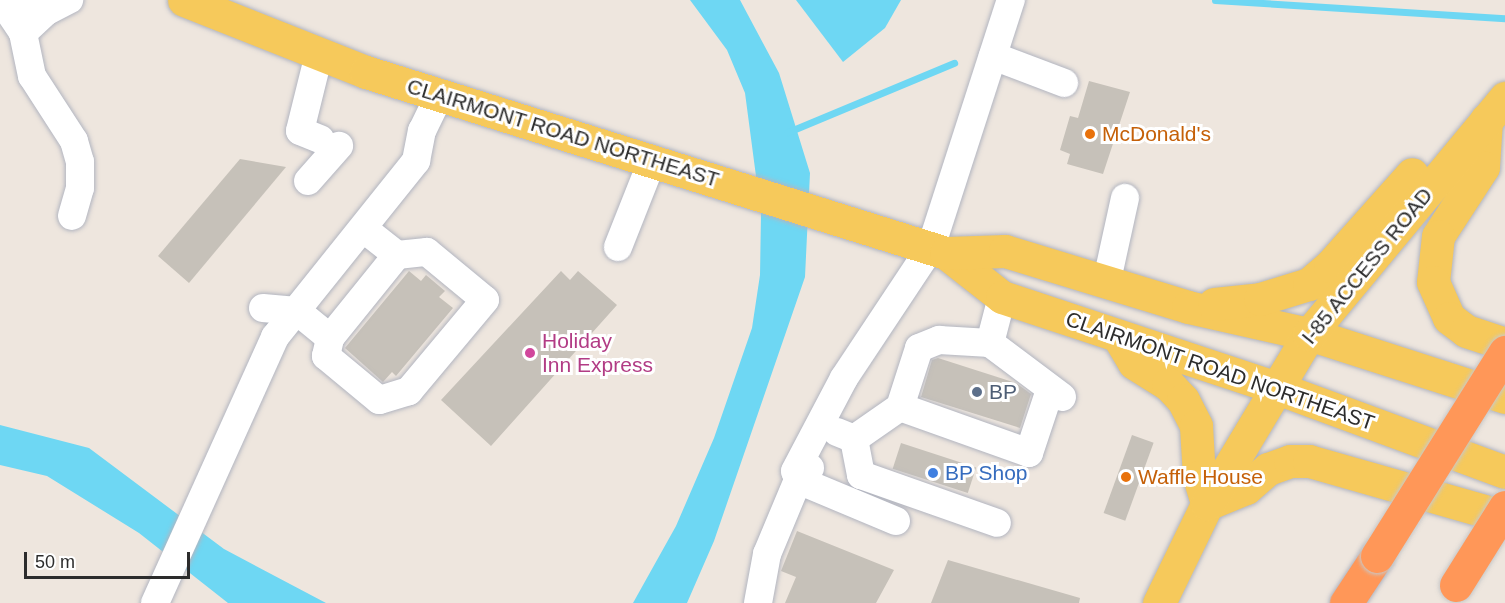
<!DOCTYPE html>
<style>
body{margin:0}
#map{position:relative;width:1505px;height:603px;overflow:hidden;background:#eee6de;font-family:Helvetica,sans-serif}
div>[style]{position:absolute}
.water>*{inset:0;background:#6ed7f3}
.stream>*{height:7px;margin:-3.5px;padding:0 3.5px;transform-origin:3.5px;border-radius:3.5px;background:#6ed7f3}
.building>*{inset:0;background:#c6c1b9;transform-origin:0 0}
.roads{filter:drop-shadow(0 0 2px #b2b5c0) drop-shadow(0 0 2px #b2b5c0)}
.minor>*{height:28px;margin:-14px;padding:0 14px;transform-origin:14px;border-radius:14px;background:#fff}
.major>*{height:33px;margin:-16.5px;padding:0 16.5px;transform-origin:16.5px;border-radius:16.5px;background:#f6c95b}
.highway>*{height:33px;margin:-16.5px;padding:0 16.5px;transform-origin:16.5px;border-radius:16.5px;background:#ff9758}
.bridges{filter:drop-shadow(0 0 2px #c8c8c8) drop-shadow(0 0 2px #c8c8c8)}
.highway-bridge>*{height:33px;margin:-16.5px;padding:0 16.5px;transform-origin:16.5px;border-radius:16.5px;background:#ff9758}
.dots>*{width:16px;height:16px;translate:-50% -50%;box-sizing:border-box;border:3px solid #fff;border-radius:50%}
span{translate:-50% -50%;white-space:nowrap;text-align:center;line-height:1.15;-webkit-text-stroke:6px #fff;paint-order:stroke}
.street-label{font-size:21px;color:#2c2c2c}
.food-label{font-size:21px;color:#c56008}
.left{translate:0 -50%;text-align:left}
.hotel-label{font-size:21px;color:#b23c85}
.service-label{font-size:21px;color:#4e5e75}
.shop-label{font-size:21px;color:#366cbe}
.scale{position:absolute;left:24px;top:552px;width:166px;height:27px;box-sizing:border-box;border:3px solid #2c2c2c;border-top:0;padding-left:8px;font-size:18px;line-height:21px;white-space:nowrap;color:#2c2c2c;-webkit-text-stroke:4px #fff;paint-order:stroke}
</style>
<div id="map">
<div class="water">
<div style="clip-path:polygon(690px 0,740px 0,779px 73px,810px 173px,805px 277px,714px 541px,687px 603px,633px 603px,676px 526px,714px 438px,752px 328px,760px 275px,761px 214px,745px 93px,727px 50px)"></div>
<div style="clip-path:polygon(796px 0,901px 0,885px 28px,843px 62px)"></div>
<div style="clip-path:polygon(0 425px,89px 448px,224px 549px,326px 603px,228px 603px,139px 533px,47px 476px,0 465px)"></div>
</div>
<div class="stream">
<div style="left:1215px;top:0;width:291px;rotate:3.6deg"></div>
<div style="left:788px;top:132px;width:180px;rotate:-22.6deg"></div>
</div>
<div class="building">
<div style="clip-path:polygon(1089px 81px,1130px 92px,1103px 174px,1067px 164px,1070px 154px,1060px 150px,1070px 116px,1078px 118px)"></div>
<div style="clip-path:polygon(240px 159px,286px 167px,189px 283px,158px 256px)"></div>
<div style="clip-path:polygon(409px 271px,421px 281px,426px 275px,445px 291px,439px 297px,453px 308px,396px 376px,392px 372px,383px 382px,345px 348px)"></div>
<div style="clip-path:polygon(561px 271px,570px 280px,578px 271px,617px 305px,491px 446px,441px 400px)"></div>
<div style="clip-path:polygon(938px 358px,1016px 383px,1031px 394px,1020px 428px,921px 397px,932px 360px)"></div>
<div style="left:1132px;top:435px;width:23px;height:83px;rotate:20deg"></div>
<div style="left:901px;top:443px;width:79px;height:27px;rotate:18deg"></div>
<div style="clip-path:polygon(797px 531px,894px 570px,876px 603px,785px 603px,796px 577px,781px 571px)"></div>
<div style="clip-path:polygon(948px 560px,1080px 598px,1079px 603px,931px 603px)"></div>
</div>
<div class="roads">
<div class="minor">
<div style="left:1px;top:0;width:40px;rotate:56deg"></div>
<div style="left:23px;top:33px;width:33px;rotate:-43deg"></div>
<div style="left:47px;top:11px;width:25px;rotate:-27deg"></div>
<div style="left:26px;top:0;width:33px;rotate:95deg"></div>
<div style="left:23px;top:33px;width:44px;rotate:78.2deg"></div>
<div style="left:32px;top:76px;width:77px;rotate:57.1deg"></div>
<div style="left:74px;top:141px;width:22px;rotate:74deg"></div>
<div style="left:80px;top:162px;width:26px;rotate:90deg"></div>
<div style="left:80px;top:188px;width:29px;rotate:106deg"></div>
<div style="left:319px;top:54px;width:79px;rotate:103.9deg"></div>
<div style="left:300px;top:131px;width:22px;rotate:22deg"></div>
<div style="left:993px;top:56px;width:76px;rotate:20.8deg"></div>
<div style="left:308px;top:181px;width:47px;rotate:-48.5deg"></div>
<div style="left:364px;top:229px;width:42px;rotate:38.2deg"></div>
<div style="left:397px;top:255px;width:30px;rotate:-6deg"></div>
<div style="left:427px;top:252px;width:75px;rotate:39.6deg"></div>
<div style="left:485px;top:300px;width:119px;rotate:129.9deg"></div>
<div style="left:409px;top:391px;width:31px;rotate:163deg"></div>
<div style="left:379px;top:400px;width:69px;rotate:-140.3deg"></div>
<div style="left:326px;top:356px;width:18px;rotate:-77deg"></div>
<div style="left:330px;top:338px;width:107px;rotate:-51.1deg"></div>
<div style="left:618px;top:247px;width:92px;rotate:-68.4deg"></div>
<div style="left:1107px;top:280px;width:84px;rotate:-77.6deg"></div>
<div style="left:1002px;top:297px;width:48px;rotate:104.6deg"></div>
<div style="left:990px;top:343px;width:90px;rotate:36.9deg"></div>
<div style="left:263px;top:308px;width:34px;rotate:5deg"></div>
<div style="left:297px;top:311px;width:43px;rotate:39.3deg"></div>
<div style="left:900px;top:407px;width:62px;rotate:-72.1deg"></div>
<div style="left:919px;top:348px;width:22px;rotate:-22deg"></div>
<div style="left:939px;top:340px;width:51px;rotate:3.4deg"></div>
<div style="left:837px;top:432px;width:18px;rotate:22deg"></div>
<div style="left:854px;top:439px;width:37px;rotate:79deg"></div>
<div style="left:861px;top:475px;width:144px;rotate:19.4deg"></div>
<div style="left:854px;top:439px;width:56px;rotate:-34.8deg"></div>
<div style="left:900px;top:407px;width:137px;rotate:19.6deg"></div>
<div style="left:1029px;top:453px;width:66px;rotate:-71.6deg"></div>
<div style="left:896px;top:521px;width:106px;rotate:-157.3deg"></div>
<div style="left:798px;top:480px;width:9px;rotate:-108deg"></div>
<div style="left:795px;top:471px;width:105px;rotate:-62.2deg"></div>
<div style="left:844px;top:378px;width:157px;rotate:-56.4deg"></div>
<div style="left:931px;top:247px;width:260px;rotate:-72.1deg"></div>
<div style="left:155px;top:603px;width:292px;rotate:-65.7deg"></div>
<div style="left:275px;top:337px;width:226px;rotate:-51.3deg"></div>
<div style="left:416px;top:161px;width:31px;rotate:-79deg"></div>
<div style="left:422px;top:131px;width:41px;rotate:-64.1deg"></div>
<div style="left:758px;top:603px;width:50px;rotate:-79.6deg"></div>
<div style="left:767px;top:554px;width:80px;rotate:-67.3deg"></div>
<div style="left:798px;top:480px;width:17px;rotate:-45deg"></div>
</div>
<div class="major">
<div style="left:184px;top:0;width:196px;rotate:21.6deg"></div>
<div style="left:366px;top:72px;width:608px;rotate:17.33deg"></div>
<div style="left:946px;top:253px;width:71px;rotate:38.2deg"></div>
<div style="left:1002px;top:297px;width:290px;rotate:18.3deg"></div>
<div style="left:1277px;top:388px;width:243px;rotate:20.2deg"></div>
<div style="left:1486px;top:120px;width:47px;rotate:93.7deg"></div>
<div style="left:1483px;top:167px;width:82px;rotate:123.1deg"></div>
<div style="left:1438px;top:236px;width:46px;rotate:96.2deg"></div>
<div style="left:1433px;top:282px;width:39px;rotate:66deg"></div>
<div style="left:1449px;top:318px;width:21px;rotate:37deg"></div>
<div style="left:1466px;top:331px;width:41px;rotate:18.4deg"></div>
<div style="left:946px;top:253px;width:59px;rotate:-1.9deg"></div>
<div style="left:1005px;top:251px;width:191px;rotate:17deg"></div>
<div style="left:1188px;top:307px;width:124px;rotate:12.6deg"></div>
<div style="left:1309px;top:334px;width:206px;rotate:17.8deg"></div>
<div style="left:1214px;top:304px;width:46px;rotate:-6.2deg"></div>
<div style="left:1260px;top:299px;width:51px;rotate:-17deg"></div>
<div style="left:1309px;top:284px;width:28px;rotate:-41deg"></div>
<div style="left:1330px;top:266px;width:123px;rotate:-48.3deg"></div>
<div style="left:1118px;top:336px;width:31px;rotate:59deg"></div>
<div style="left:1134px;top:363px;width:40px;rotate:32deg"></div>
<div style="left:1168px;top:384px;width:22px;rotate:47deg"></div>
<div style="left:1183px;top:400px;width:29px;rotate:63deg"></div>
<div style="left:1196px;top:426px;width:51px;rotate:86.6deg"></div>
<div style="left:1199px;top:477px;width:28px;rotate:73deg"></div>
<div style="left:1207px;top:504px;width:42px;rotate:-22.3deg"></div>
<div style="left:1246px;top:488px;width:29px;rotate:-41deg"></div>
<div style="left:1268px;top:469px;width:23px;rotate:-20deg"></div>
<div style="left:1290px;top:461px;width:19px"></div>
<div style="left:1309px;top:461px;width:204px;rotate:15.9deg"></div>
<div style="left:1159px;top:603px;width:110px;rotate:-64.1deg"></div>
<div style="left:1207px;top:504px;width:198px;rotate:-59deg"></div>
<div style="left:1309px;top:334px;width:307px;rotate:-50.3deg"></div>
</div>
<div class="highway">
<div style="left:1346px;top:603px;width:56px;rotate:-56.6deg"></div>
</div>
</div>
<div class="bridges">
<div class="highway-bridge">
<div style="left:1377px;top:556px;width:241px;rotate:-57.9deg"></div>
<div style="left:1456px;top:585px;width:92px;rotate:-57.9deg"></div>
</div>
</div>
<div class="dots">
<div style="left:1090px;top:134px;background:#e8710a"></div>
<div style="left:530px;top:353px;background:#d1479c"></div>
<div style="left:977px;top:392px;background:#5c6f8a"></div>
<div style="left:933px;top:473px;background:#3f7fe0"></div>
<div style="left:1126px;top:477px;background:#e8710a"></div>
</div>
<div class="street-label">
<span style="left:563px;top:133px;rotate:17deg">CLAIRMONT ROAD NORTHEAST</span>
<span style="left:1367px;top:266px;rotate:-51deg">I-85 ACCESS ROAD</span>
<span style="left:1220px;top:371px;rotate:19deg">CLAIRMONT ROAD NORTHEAST</span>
</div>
<div class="food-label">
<span class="left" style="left:1102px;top:134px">McDonald's</span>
<span class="left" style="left:1138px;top:477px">Waffle House</span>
</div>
<div class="hotel-label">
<span class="left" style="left:542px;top:353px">Holiday<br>Inn Express</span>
</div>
<div class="service-label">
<span class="left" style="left:989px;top:392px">BP</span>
</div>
<div class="shop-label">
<span class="left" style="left:945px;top:473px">BP Shop</span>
</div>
<div class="scale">50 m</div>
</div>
